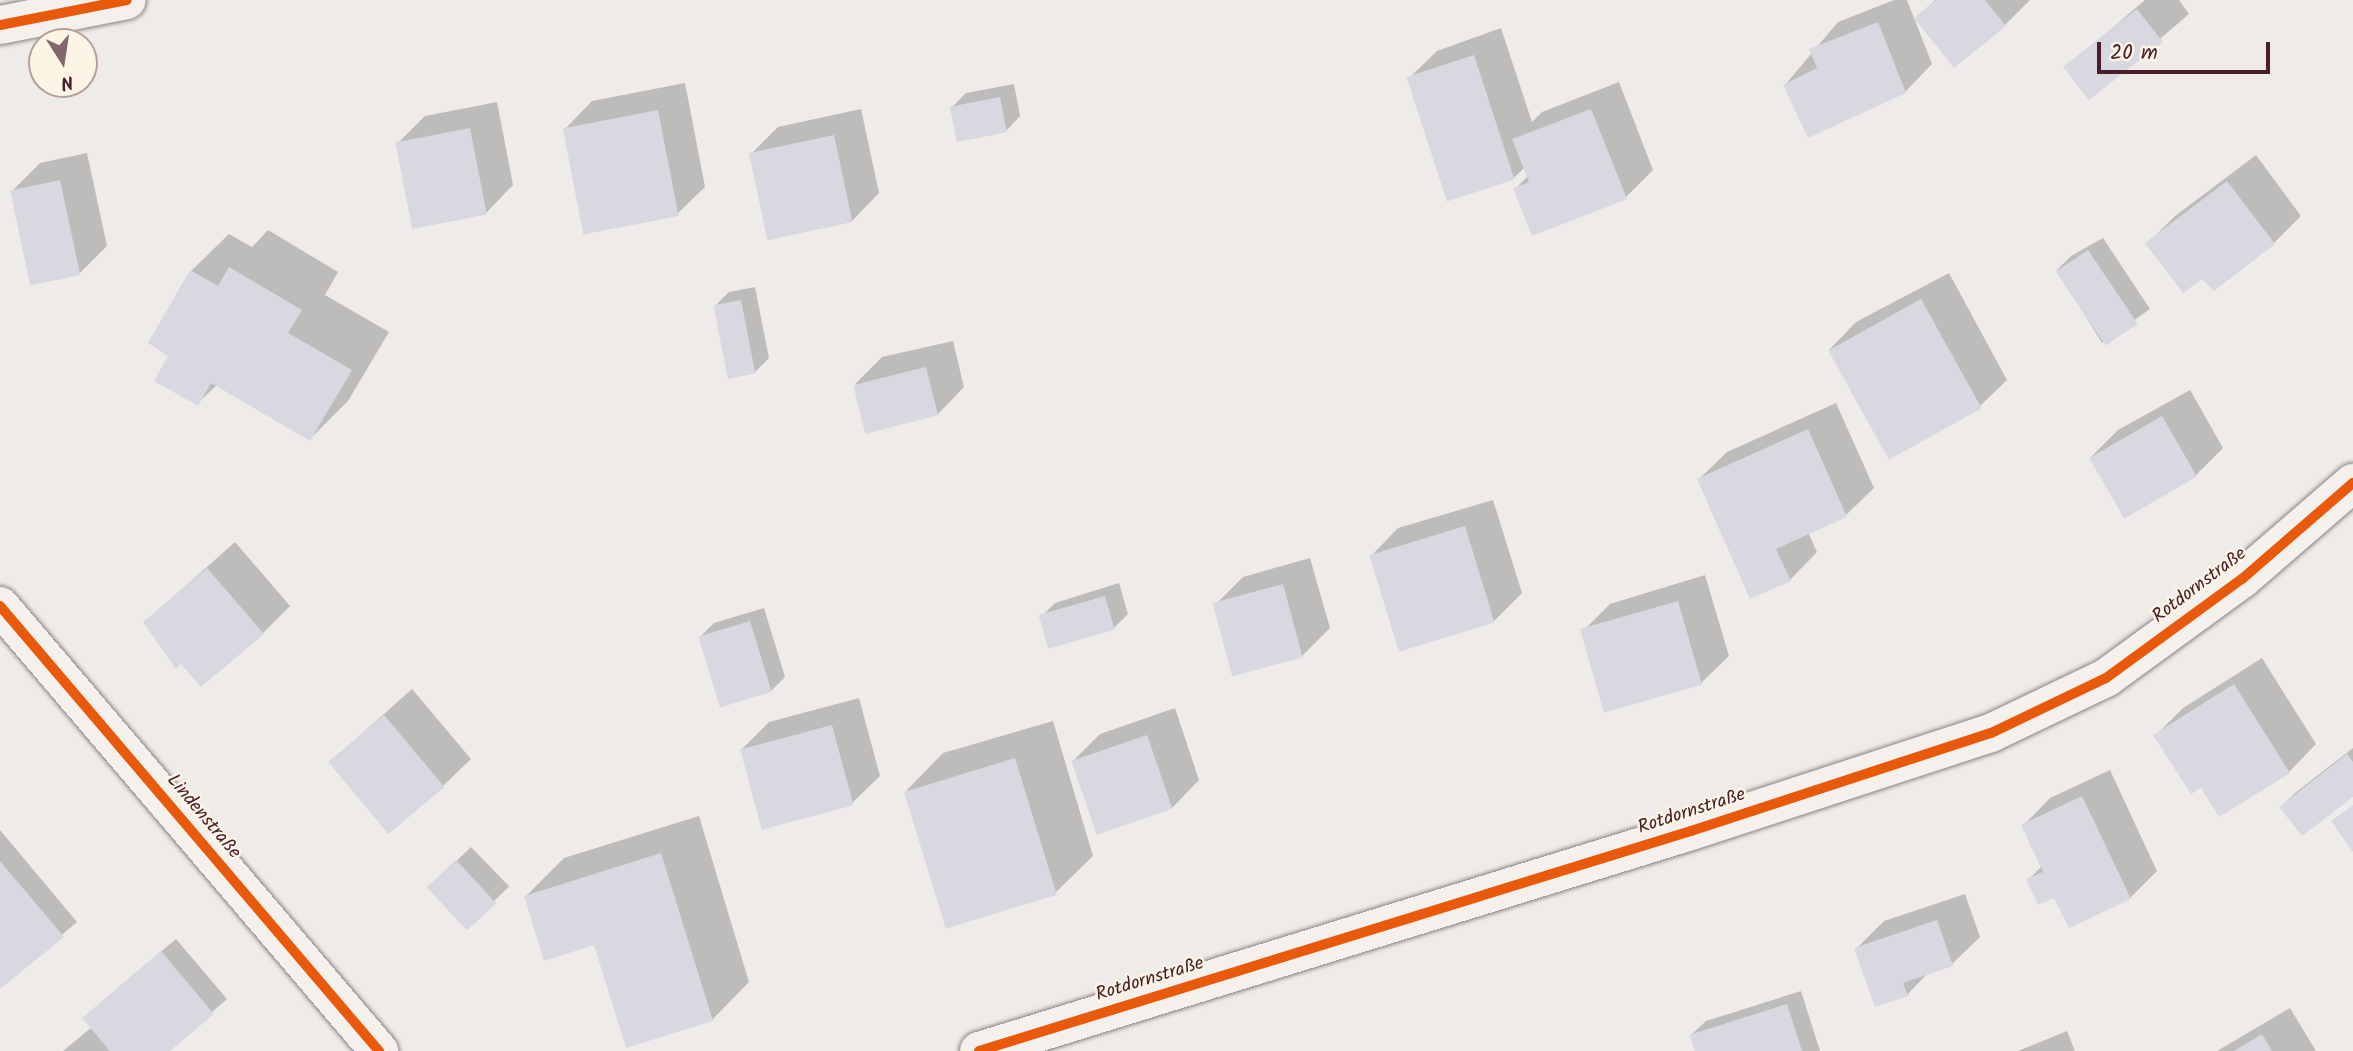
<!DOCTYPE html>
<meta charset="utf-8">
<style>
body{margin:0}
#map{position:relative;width:2353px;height:1051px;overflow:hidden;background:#eeebe9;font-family:Kalam,sans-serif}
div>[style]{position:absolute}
.shadow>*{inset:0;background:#0003;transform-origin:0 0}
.building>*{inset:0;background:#d8d8e1;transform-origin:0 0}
.roads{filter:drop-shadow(0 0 2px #8c8284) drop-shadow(0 0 2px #8c8284)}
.street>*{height:38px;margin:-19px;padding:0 19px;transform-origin:19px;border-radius:19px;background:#f4f1ec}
.cycleway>*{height:10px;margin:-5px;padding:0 5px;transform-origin:5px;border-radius:5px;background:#e8590c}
span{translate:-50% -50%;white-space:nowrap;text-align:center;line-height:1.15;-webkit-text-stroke:5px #fcf5e5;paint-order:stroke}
.street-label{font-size:19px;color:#4a1f2b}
.north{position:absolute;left:28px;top:28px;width:70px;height:70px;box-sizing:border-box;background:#fcf5e5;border:2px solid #b59f9b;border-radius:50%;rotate:168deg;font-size:19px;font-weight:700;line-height:28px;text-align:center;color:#4a1f2b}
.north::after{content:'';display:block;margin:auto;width:24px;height:32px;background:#83666e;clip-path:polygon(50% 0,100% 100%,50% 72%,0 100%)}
.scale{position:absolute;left:2097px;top:42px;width:173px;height:32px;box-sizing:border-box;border:4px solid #4a1f2b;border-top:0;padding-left:9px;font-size:21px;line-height:24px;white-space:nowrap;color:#4a1f2b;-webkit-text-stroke:5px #fcf5e5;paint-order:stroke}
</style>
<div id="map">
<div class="shadow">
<div style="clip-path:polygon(1894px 0,1907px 0,1932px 64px,1905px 92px,1785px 85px,1838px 22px)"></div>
<div style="clip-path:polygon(1935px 0,2030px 0,2005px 25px,1916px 18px)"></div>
<div style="clip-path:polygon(2145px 0,2179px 0,2189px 14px,2090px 99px,2066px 68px)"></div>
<div style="clip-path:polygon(1501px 28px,1532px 122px,1542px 112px,1619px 82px,1653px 170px,1626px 197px,1515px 189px,1528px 176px,1525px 167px,1515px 177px,1450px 199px,1409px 78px,1437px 51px)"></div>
<div style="clip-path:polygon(685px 83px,705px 187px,677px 214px,565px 129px,592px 101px)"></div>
<div style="clip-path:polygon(1014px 84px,1020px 116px,1006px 131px,952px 107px,966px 93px)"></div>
<div style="clip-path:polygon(497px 102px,513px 185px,486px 213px,398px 143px,425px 116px)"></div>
<div style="clip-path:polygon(861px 109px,879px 193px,852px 221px,751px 154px,778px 127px)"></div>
<div style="clip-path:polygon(87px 153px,107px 246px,80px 273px,12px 191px,40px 163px)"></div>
<div style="clip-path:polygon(2256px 155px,2301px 216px,2274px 243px,2202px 276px,2147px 244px,2175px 216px)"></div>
<div style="clip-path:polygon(268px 230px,338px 272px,325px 295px,389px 332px,348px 401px,310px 439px,217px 385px,198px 403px,171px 355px,191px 271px,229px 234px,252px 247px)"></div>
<div style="clip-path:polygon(2103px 238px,2150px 309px,2102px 343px,2057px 270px,2071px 256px)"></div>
<div style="clip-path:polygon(1949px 273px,2007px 380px,1979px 407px,1829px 350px,1856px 322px)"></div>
<div style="clip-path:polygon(755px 287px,769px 358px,755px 372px,715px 306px,729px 292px)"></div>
<div style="clip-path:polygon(953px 341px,964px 387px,937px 415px,855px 384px,882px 357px)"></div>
<div style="clip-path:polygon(2190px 390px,2223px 448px,2195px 476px,2091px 457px,2118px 430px)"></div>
<div style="clip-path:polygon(1836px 403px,1874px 488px,1846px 515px,1808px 532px,1817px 552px,1790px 580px,1699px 479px,1727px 452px)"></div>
<div style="clip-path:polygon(1493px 500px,1522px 593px,1494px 621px,1371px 556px,1398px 528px)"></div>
<div style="clip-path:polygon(235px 542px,290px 606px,263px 633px,145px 622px)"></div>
<div style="clip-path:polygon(1310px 558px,1330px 628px,1302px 656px,1215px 605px,1243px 577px)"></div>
<div style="clip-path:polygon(1705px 575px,1729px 656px,1701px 683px,1583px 631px,1610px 604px)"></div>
<div style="clip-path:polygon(1119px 583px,1128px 614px,1114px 628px,1041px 617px,1055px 603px)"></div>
<div style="clip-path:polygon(764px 608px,785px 677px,771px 691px,700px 637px,714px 623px)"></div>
<div style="clip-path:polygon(2262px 658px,2316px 744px,2289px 772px,2201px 785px,2156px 735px,2183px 708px)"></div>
<div style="clip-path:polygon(412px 689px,471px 759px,443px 786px,330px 762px)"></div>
<div style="clip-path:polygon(859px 698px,880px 776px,852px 803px,741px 750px,769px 722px)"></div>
<div style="clip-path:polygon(1175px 708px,1199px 780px,1172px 808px,1073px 761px,1100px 734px)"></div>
<div style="clip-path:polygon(1053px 721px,1093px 856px,1055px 893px,906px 791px,943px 753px)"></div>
<div style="clip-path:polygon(2353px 748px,2353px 794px,2281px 807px,2295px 793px)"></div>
<div style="clip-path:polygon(2110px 770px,2157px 871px,2130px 898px,2054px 896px,2028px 880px,2042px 866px,2023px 826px,2050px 798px)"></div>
<div style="clip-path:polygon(699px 816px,749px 982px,712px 1020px,526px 896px,564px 858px)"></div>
<div style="clip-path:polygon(0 830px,77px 922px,0 987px)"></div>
<div style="left:471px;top:847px;width:55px;height:58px;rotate:46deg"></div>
<div style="clip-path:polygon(1965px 894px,1980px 937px,1952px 964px,1929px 972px,1907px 995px,1856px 949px,1884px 921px)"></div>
<div style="clip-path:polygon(176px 939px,227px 999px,168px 1051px,63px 1051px,92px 1027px,99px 1004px)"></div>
<div style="clip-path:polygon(1801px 991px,1820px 1051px,1696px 1051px,1691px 1035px,1706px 1021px)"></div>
<div style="clip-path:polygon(2290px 1008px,2316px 1051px,2217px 1051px)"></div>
<div style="clip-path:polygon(2067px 1031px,2075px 1051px,2018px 1051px)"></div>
</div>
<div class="building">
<div style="clip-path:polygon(1936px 0,1985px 0,2006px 26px,1954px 68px,1914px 18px)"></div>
<div style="left:2137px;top:9px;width:42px;height:94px;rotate:52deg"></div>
<div style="clip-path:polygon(1878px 22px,1906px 93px,1808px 138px,1783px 85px,1817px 68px,1809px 49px)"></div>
<div style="left:1474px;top:55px;width:131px;height:71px;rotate:72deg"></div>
<div style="left:1000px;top:97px;width:36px;height:51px;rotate:79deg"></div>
<div style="clip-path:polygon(1591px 109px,1627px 199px,1532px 236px,1513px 188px,1529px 182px,1512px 139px)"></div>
<div style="left:658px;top:110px;width:108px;height:97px;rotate:79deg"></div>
<div style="left:470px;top:128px;width:88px;height:76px;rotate:79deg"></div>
<div style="left:834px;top:135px;width:89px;height:87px;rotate:78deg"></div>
<div style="left:60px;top:180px;width:97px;height:51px;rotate:78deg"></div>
<div style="clip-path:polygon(2227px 181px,2275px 244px,2214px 291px,2202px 279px,2183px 293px,2145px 243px)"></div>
<div style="left:2088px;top:250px;width:89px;height:39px;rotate:56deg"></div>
<div style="clip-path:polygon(229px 267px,302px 310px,288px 333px,352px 370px,310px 441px,211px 383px,198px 406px,154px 381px,168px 356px,148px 343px,190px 270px,218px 286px)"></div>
<div style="left:1921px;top:299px;width:125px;height:106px;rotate:61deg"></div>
<div style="left:741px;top:300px;width:75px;height:28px;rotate:79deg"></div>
<div style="left:926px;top:367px;width:50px;height:75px;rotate:76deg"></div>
<div style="left:2162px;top:416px;width:70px;height:84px;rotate:60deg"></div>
<div style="clip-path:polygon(1808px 429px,1847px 517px,1776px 549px,1791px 581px,1750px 599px,1697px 479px)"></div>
<div style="left:1465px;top:526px;width:101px;height:100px;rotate:73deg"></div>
<div style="clip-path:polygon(207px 568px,264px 634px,201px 687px,181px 664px,176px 669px,143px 622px)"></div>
<div style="left:1283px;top:584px;width:76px;height:73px;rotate:75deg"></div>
<div style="left:1105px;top:596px;width:35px;height:69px;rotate:74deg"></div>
<div style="left:1678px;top:601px;width:87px;height:102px;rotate:74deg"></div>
<div style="left:750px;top:621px;width:74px;height:54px;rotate:73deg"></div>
<div style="clip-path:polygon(2234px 684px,2290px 773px,2219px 817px,2201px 788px,2191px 794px,2153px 735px)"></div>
<div style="left:384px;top:715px;width:94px;height:73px;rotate:50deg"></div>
<div style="left:832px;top:725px;width:83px;height:95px;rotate:75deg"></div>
<div style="left:1147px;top:735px;width:78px;height:80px;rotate:71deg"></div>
<div style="clip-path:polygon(2347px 754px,2353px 762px,2353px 797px,2302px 836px,2279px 807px)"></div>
<div style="left:1015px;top:758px;width:143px;height:116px;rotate:73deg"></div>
<div style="clip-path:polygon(2082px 796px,2131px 899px,2069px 928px,2054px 898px,2038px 905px,2026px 879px,2043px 872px,2021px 825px)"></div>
<div style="clip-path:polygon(2353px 805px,2353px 852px,2331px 821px)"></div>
<div style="clip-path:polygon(661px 853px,713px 1021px,626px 1048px,594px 945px,544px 961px,524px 896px)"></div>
<div style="left:456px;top:860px;width:59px;height:40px;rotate:47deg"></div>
<div style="clip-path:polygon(0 861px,64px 937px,0 989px)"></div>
<div style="clip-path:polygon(1937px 920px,1953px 966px,1903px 983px,1908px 996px,1875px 1007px,1854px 948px)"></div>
<div style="clip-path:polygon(161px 951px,214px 1014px,170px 1051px,110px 1051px,82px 1018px)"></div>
<div style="clip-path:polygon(1787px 1004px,1802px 1051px,1695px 1051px,1689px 1035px)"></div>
<div style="clip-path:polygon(2262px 1034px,2272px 1051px,2234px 1051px)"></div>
</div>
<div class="roads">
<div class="street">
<div style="left:0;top:25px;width:129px;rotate:-11.1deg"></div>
<div style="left:0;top:606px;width:585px;rotate:49.58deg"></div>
<div style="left:979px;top:1051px;width:745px;rotate:-17.17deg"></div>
<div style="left:1691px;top:831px;width:316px;rotate:-18.1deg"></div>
<div style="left:1991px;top:733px;width:127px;rotate:-25.6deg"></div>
<div style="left:2106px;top:678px;width:168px;rotate:-36.1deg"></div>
<div style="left:2242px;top:579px;width:147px;rotate:-40.9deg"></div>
</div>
</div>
<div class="cycleway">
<div style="left:0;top:25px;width:129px;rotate:-11.1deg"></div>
<div style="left:0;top:606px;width:585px;rotate:49.58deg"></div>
<div style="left:979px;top:1051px;width:745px;rotate:-17.17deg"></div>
<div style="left:1691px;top:831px;width:316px;rotate:-18.1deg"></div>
<div style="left:1991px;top:733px;width:127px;rotate:-25.6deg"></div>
<div style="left:2106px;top:678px;width:168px;rotate:-36.1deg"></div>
<div style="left:2242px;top:579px;width:147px;rotate:-40.9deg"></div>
</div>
<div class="street-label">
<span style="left:2200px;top:586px;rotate:-37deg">Rotdornstraße</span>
<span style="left:1692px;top:812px;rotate:-18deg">Rotdornstraße</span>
<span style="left:203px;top:817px;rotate:50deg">Lindenstraße</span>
<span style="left:1150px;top:980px;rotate:-17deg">Rotdornstraße</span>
</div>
<div class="north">N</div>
<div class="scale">20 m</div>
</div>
